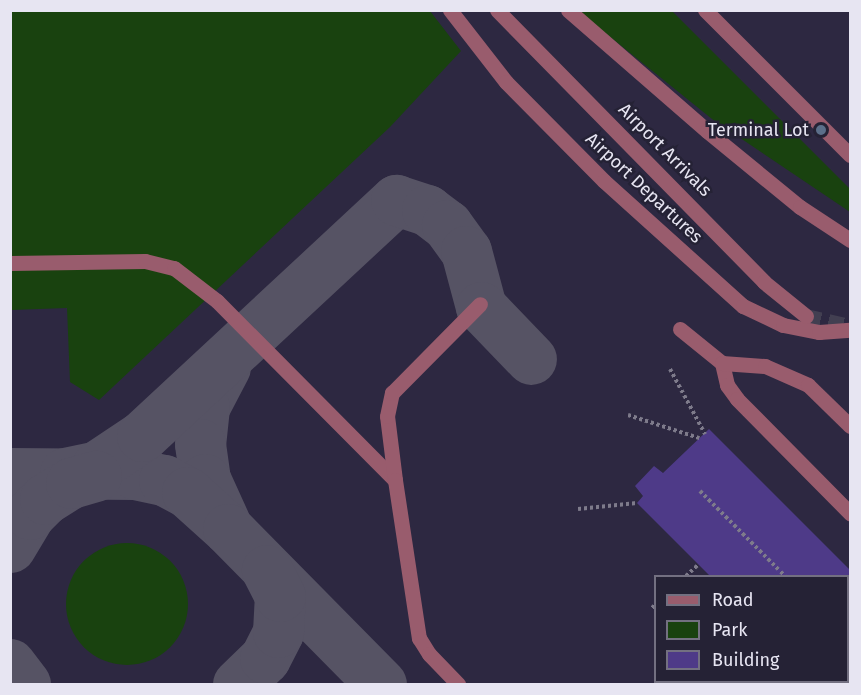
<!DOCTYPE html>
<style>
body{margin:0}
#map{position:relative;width:861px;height:695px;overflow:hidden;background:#252235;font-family:"Fira Sans",sans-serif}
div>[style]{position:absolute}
.built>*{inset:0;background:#2d2841}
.green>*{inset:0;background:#19420f}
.round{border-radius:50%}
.taxiway>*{height:51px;margin:-25.5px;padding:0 25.5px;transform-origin:25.5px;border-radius:25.5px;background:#565364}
.building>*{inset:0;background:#4e3a88}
.minor-tunnel>*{height:15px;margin-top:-7.5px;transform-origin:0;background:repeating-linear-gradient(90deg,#423f51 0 15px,transparent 0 23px)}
.path>*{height:4px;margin-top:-2px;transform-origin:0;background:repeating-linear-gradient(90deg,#7e7b8b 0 3px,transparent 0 6px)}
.minor>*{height:15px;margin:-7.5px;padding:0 7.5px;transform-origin:7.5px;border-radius:7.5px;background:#995c6d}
.dots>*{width:16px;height:16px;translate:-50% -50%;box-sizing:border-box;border:3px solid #252235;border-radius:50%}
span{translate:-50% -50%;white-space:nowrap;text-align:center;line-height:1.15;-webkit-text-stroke:5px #252235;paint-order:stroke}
.poi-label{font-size:18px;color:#e7e5f2}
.right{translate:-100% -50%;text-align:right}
.street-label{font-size:18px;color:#e7e5f2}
.frame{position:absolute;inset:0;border:12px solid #e7e5f2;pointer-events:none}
.legend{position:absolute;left:654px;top:575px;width:195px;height:108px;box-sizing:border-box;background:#252235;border:2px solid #737081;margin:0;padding:8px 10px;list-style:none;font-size:18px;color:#e7e5f2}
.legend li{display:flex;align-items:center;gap:12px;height:30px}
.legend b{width:30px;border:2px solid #737081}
</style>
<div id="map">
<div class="built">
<div style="clip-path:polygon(evenodd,10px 11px,850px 11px,850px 684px,11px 684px,10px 11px,656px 576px,848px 576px,848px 682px,656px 682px,656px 576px)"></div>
</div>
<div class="green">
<div style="clip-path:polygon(10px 11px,430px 11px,461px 51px,390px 127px,99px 400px,70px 382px,67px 308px,11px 310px)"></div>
<div style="clip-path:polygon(578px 11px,672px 11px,850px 189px,850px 212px,712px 119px)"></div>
<div class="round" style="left:66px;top:543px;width:122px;height:122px"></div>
</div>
<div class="taxiway">
<div style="left:225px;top:367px;width:45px;rotate:117.7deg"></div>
<div style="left:204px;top:407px;width:37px;rotate:96deg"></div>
<div style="left:200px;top:444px;width:35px;rotate:82deg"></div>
<div style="left:205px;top:479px;width:48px;rotate:65.6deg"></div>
<div style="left:10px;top:473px;width:125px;rotate:0.5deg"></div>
<div style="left:135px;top:474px;width:30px;rotate:12deg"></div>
<div style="left:164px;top:480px;width:26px;rotate:28deg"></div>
<div style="left:187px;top:492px;width:55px;rotate:42.1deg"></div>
<div style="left:228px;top:529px;width:218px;rotate:45.4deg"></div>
<div style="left:65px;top:473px;width:33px;rotate:-12deg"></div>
<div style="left:97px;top:466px;width:54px;rotate:-33.7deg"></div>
<div style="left:142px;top:436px;width:347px;rotate:-42.9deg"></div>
<div style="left:396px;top:200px;width:33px;rotate:18deg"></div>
<div style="left:427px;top:210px;width:25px;rotate:37deg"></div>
<div style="left:447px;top:225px;width:32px;rotate:54deg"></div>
<div style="left:466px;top:251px;width:58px;rotate:75deg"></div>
<div style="left:481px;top:307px;width:72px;rotate:46.1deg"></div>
<div style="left:10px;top:547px;width:39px;rotate:-59deg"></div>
<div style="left:30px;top:514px;width:21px;rotate:-45deg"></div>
<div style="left:45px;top:499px;width:31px;rotate:-32deg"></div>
<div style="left:71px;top:483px;width:26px;rotate:-16deg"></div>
<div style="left:10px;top:664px;width:25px;rotate:53deg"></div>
<div style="left:238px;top:684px;width:37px;rotate:-44deg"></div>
<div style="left:265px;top:658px;width:29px;rotate:-63deg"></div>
<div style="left:278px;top:632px;width:36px;rotate:-87deg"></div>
<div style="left:280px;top:596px;width:29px;rotate:-117deg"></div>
</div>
<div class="building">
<div style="clip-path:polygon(709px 429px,850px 570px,850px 576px,710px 576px,637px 503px,643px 496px,635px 486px,654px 466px,663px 473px)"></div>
</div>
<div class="minor-tunnel">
<div style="left:806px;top:316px;width:45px;rotate:12.8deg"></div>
</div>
<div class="path">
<div style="left:670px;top:369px;width:74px;rotate:61.7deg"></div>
<div style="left:628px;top:415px;width:75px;rotate:17.9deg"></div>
<div style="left:700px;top:491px;width:120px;rotate:45deg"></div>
<div style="left:578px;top:509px;width:59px;rotate:-5.8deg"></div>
<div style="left:686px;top:576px;width:16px;rotate:-43deg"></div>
<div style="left:652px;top:608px;width:6px;rotate:-45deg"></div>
<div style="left:848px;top:639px;width:4px;rotate:56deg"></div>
<div style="left:756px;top:682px;width:2px;rotate:90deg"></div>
</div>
<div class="minor">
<div style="left:450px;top:10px;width:91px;rotate:52.1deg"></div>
<div style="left:506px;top:82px;width:139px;rotate:45.3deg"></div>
<div style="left:604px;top:181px;width:187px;rotate:42deg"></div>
<div style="left:743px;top:306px;width:44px;rotate:25.4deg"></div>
<div style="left:783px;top:325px;width:37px;rotate:11deg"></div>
<div style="left:819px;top:332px;width:31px;rotate:-4deg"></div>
<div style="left:497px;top:10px;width:381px;rotate:45.5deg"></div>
<div style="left:764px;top:282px;width:54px;rotate:39deg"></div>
<div style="left:568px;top:10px;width:184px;rotate:41deg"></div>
<div style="left:707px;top:131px;width:120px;rotate:39.3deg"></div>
<div style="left:800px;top:207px;width:60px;rotate:33.4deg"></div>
<div style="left:705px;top:10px;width:205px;rotate:45deg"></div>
<div style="left:10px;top:263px;width:135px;rotate:-0.8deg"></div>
<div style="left:145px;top:261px;width:30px;rotate:14deg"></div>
<div style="left:174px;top:268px;width:54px;rotate:37.5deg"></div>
<div style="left:217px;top:301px;width:252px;rotate:45.2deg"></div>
<div style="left:395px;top:480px;width:64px;rotate:-97.1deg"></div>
<div style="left:387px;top:416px;width:24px;rotate:-78deg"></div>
<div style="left:392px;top:393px;width:125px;rotate:-45.3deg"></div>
<div style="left:680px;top:329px;width:54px;rotate:39deg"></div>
<div style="left:722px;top:363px;width:23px;rotate:77deg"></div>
<div style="left:727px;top:385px;width:17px;rotate:54deg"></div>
<div style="left:737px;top:399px;width:161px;rotate:45.3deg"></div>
<div style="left:722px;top:363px;width:43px;rotate:4deg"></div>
<div style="left:765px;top:366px;width:47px;rotate:23.8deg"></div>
<div style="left:808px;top:385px;width:59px;rotate:44.3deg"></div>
<div style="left:395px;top:480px;width:160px;rotate:81.4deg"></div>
<div style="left:419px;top:638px;width:19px;rotate:58deg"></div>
<div style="left:429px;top:654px;width:42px;rotate:46deg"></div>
</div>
<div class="dots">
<div style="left:821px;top:130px;background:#5c6f8a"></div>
</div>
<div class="poi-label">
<span class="right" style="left:809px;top:130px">Terminal Lot</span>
</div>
<div class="street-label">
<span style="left:665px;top:150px;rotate:45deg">Airport Arrivals</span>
<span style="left:644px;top:188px;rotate:43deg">Airport Departures</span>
</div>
<div class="frame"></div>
<ul class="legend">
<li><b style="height:8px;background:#995c6d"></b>Road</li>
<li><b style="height:16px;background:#19420f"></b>Park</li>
<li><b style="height:16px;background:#4e3a88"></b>Building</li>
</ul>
</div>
